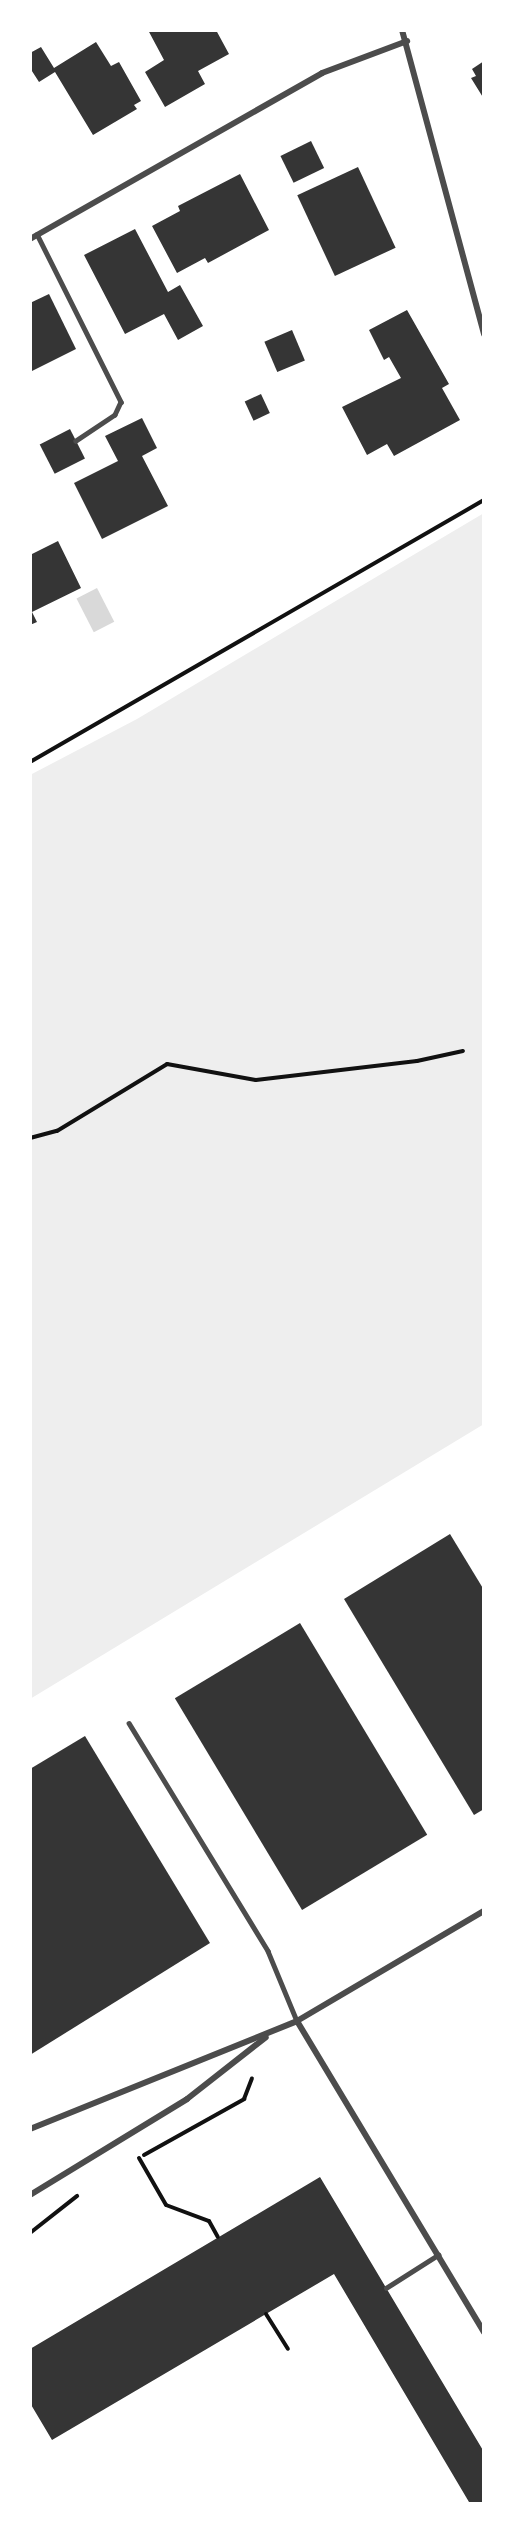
<!DOCTYPE html>
<style>
body{margin:0}
#map{position:relative;width:514px;height:2534px;overflow:hidden;background:#fff;font-family:"Work Sans",sans-serif}
div>[style]{position:absolute}
.green>*{inset:0;background:#eee}
.water>*{inset:0;background:#d9d9d9;transform-origin:0 0}
.building>*{inset:0;background:#353535;transform-origin:0 0}
.path>*{height:4px;margin:-2px;padding:0 2px;transform-origin:2px;border-radius:2px;background:#111}
.service>*{height:4.5px;margin:-2.25px;padding:0 2.25px;transform-origin:2.25px;border-radius:2.25px;background:#4c4c4c}
.minor>*{height:6px;margin:-3px;padding:0 3px;transform-origin:3px;border-radius:3px;background:#4c4c4c}
span{translate:-50% -50%;white-space:nowrap;text-align:center;line-height:1.15;-webkit-text-stroke:4.5px #fff;paint-order:stroke}
.frame{position:absolute;inset:0;border:32px solid #fff;pointer-events:none}
</style>
<div id="map">
<div class="green">
<div style="clip-path:polygon(484px 513px,484px 1424px,30px 1699px,30px 775px,137px 719px)"></div>
</div>
<div class="water">
<div style="left:97px;top:588px;width:38px;height:23px;rotate:63deg"></div>
</div>
<div class="building">
<div style="clip-path:polygon(148px 30px,216px 30px,229px 54px,198px 71px,205px 84px,165px 107px,145px 72px,164px 60px)"></div>
<div style="clip-path:polygon(96px 42px,111px 66px,119px 62px,141px 101px,134px 105px,137px 109px,93px 135px,55px 72px,39px 82px,30px 68px,30px 53px,41px 47px,54px 68px)"></div>
<div style="clip-path:polygon(484px 61px,484px 99px,471px 78px,476px 76px,472px 69px)"></div>
<div style="left:311px;top:141px;width:30px;height:34px;rotate:64deg"></div>
<div style="left:358px;top:167px;width:89px;height:67px;rotate:65deg"></div>
<div style="clip-path:polygon(240px 174px,269px 230px,208px 263px,205px 258px,177px 273px,152px 226px,180px 211px,178px 206px)"></div>
<div style="clip-path:polygon(135px 229px,168px 292px,180px 285px,203px 326px,178px 340px,164px 314px,125px 334px,84px 255px)"></div>
<div style="clip-path:polygon(49px 294px,76px 349px,30px 372px,30px 303px)"></div>
<div style="clip-path:polygon(407px 310px,449px 384px,442px 388px,460px 420px,394px 456px,387px 444px,367px 455px,342px 407px,401px 378px,389px 357px,384px 360px,369px 330px)"></div>
<div style="left:292px;top:330px;width:33px;height:30px;rotate:67deg"></div>
<div style="left:261px;top:394px;width:21px;height:18px;rotate:65deg"></div>
<div style="clip-path:polygon(142px 418px,157px 448px,142px 456px,168px 506px,102px 539px,74px 483px,118px 461px,105px 436px)"></div>
<div style="left:70px;top:429px;width:33px;height:34px;rotate:63deg"></div>
<div style="clip-path:polygon(58px 541px,81px 588px,32px 612px,37px 622px,30px 625px,30px 555px)"></div>
<div style="clip-path:polygon(450px 1534px,484px 1590px,484px 1809px,474px 1815px,344px 1599px)"></div>
<div style="left:300px;top:1623px;width:247px;height:146px;rotate:59deg"></div>
<div style="clip-path:polygon(85px 1736px,210px 1943px,30px 2055px,30px 1769px)"></div>
<div style="clip-path:polygon(320px 2177px,484px 2452px,484px 2504px,465px 2504px,469px 2502px,334px 2274px,52px 2440px,30px 2403px,30px 2349px)"></div>
</div>
<div class="path">
<div style="left:30px;top:762px;width:524px;rotate:-29.99deg"></div>
<div style="left:30px;top:1138px;width:28px;rotate:-15deg"></div>
<div style="left:57px;top:1131px;width:129px;rotate:-31.3deg"></div>
<div style="left:167px;top:1064px;width:90px;rotate:10.2deg"></div>
<div style="left:256px;top:1080px;width:162px;rotate:-6.7deg"></div>
<div style="left:417px;top:1061px;width:47px;rotate:-12.3deg"></div>
<div style="left:144px;top:2155px;width:115px;rotate:-29.2deg"></div>
<div style="left:244px;top:2099px;width:22px;rotate:-69deg"></div>
<div style="left:139px;top:2158px;width:54px;rotate:60.1deg"></div>
<div style="left:166px;top:2205px;width:46px;rotate:20.4deg"></div>
<div style="left:209px;top:2221px;width:18px;rotate:61deg"></div>
<div style="left:30px;top:2233px;width:60px;rotate:-38.2deg"></div>
<div style="left:266px;top:2314px;width:41px;rotate:57.8deg"></div>
</div>
<div class="service">
<div style="left:37px;top:234px;width:188px;rotate:63.4deg"></div>
<div style="left:121px;top:402px;width:14px;rotate:115deg"></div>
<div style="left:115px;top:415px;width:47px;rotate:146.3deg"></div>
<div style="left:129px;top:1723px;width:267px;rotate:58.6deg"></div>
<div style="left:268px;top:1951px;width:76px;rotate:67.5deg"></div>
<div style="left:386px;top:2288px;width:62px;rotate:-32.4deg"></div>
</div>
<div class="minor">
<div style="left:402px;top:30px;width:315px;rotate:74.9deg"></div>
<div style="left:30px;top:239px;width:336px;rotate:-29.6deg"></div>
<div style="left:322px;top:73px;width:91px;rotate:-20.6deg"></div>
<div style="left:297px;top:2021px;width:363px;rotate:59deg"></div>
<div style="left:30px;top:2129px;width:288px;rotate:-22deg"></div>
<div style="left:297px;top:2021px;width:217px;rotate:-30.5deg"></div>
<div style="left:30px;top:2195px;width:184px;rotate:-31.4deg"></div>
<div style="left:187px;top:2099px;width:100px;rotate:-38.1deg"></div>
</div>
<div class="frame"></div>
</div>
